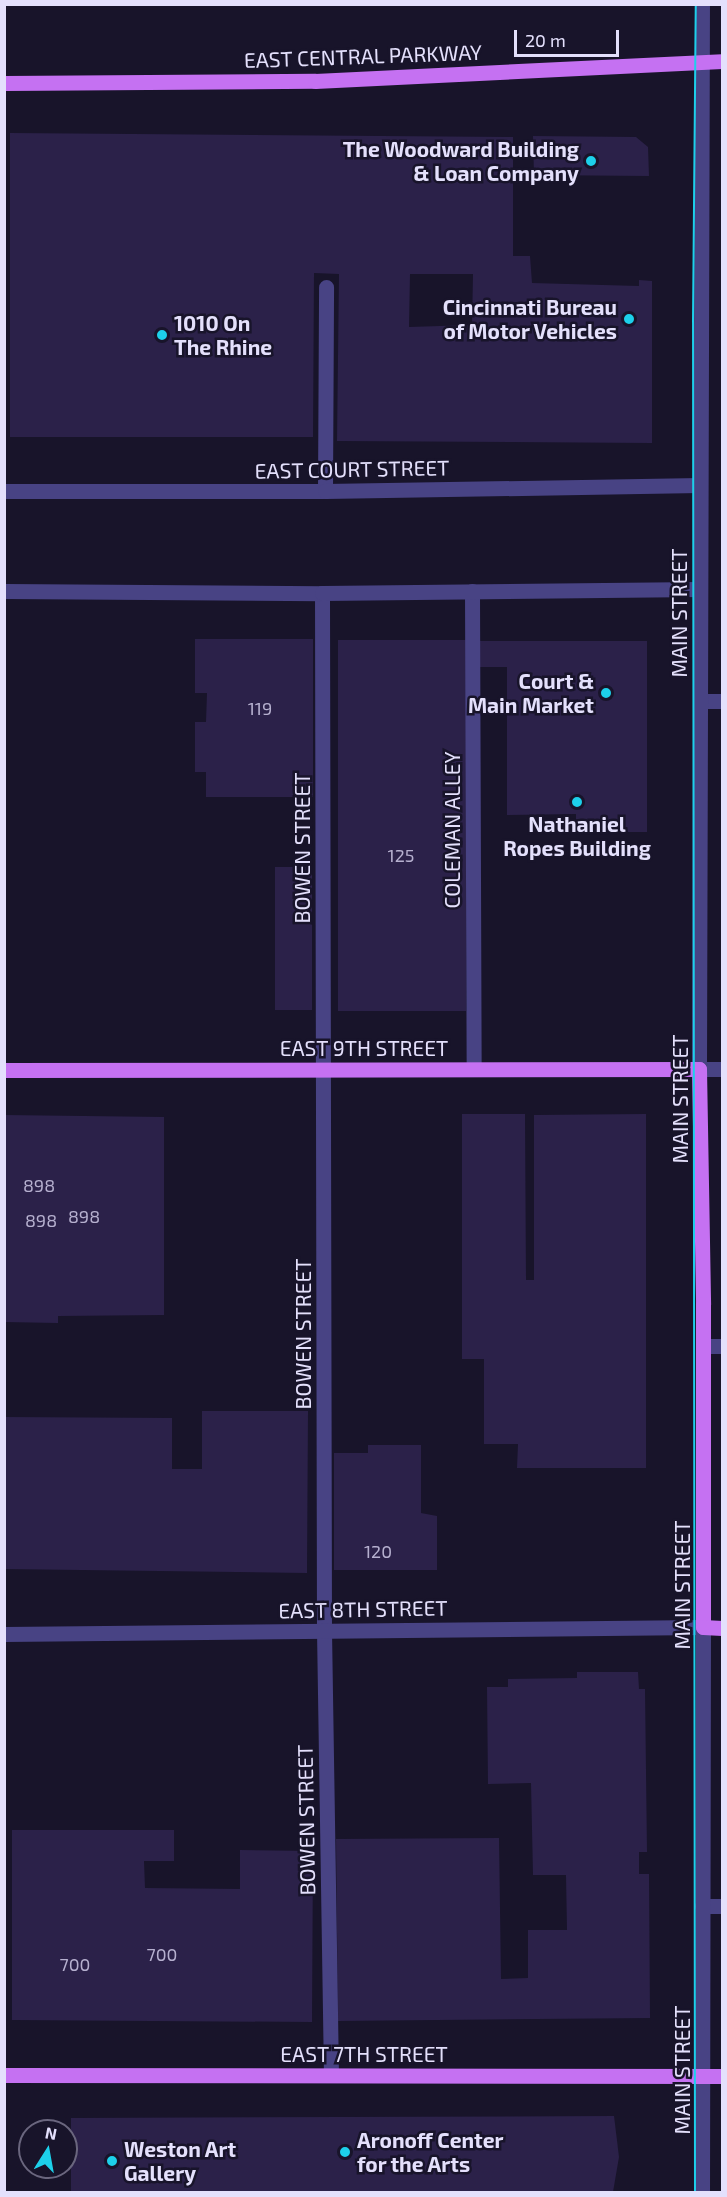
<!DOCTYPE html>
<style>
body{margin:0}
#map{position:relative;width:727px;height:2197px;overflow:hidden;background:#18142a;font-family:"Exo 2",sans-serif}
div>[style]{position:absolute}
.building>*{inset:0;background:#2b2149;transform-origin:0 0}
.service>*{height:15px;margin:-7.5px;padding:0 7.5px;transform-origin:7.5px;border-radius:7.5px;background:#484384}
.minor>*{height:15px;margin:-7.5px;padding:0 7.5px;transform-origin:7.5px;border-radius:7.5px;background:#484384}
.tertiary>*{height:15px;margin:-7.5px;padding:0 7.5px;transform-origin:7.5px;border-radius:7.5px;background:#484384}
.primary>*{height:15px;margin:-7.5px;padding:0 7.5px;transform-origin:7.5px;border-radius:7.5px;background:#c571f2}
.tram>*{height:1.5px;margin:-0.75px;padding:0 0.75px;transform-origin:0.75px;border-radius:0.75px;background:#1dd0ea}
.dots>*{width:16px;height:16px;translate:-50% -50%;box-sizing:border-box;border:3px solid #18142a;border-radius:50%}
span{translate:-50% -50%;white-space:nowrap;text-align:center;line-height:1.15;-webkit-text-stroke:5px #18142a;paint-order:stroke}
.number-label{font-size:18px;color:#b6b0cf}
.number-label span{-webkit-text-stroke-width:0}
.street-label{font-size:21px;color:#e4e0fc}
.poi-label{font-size:21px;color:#e4e0fc;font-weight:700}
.right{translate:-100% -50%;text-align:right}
.left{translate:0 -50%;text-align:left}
.frame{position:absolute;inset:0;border:6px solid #e4e0fc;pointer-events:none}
.north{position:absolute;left:18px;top:2119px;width:60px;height:60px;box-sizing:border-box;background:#18142a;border:2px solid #6a667e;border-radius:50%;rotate:11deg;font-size:16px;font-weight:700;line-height:24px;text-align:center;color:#e4e0fc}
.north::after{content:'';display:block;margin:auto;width:21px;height:27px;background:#1dd0ea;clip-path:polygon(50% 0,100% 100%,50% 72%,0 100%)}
.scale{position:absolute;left:514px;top:30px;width:105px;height:27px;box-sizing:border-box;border:3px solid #e4e0fc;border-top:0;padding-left:8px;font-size:18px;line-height:21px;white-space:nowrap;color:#e4e0fc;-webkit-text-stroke:4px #18142a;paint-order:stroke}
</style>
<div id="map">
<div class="building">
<div style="clip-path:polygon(evenodd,10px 133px,513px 137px,513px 256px,530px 256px,532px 283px,639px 286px,639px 280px,652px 281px,652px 443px,337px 441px,339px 274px,314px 273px,313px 437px,10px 437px,10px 133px,410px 274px,473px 274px,472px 325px,409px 327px,410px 274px)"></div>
<div style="clip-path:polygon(533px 136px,636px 137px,648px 147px,649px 176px,534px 175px)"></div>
<div style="clip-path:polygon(195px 639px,313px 639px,313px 797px,206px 797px,206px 772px,195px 772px,195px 722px,206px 722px,207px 693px,195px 693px)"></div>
<div style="left:338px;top:640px;width:128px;height:371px"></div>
<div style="clip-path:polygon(480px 641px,647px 641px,647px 832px,576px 832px,576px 814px,507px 815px,507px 667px,480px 667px)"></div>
<div style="left:275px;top:867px;width:37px;height:143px"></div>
<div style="clip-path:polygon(462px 1114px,525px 1114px,526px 1280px,534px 1280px,534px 1115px,646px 1114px,646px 1468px,517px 1468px,518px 1444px,484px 1444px,484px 1359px,462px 1359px)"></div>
<div style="clip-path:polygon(4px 1115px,164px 1117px,164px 1315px,58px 1316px,58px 1323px,4px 1322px)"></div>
<div style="clip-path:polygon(202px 1411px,308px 1411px,307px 1573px,4px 1569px,4px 1417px,172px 1418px,172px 1469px,202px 1469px)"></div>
<div style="clip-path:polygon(368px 1445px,421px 1445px,421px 1513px,437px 1516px,437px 1570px,334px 1570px,334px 1453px,368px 1453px)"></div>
<div style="clip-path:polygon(577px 1672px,638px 1672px,639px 1689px,645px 1689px,647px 1852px,639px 1852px,639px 1874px,649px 1874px,650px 2018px,338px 2021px,336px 1839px,499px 1838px,501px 1979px,528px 1978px,528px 1930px,567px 1930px,566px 1875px,533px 1875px,531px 1783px,488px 1784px,487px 1687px,508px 1687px,508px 1679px,577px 1678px)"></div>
<div style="clip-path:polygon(12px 1830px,174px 1830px,174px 1861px,144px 1861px,145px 1888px,240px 1889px,240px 1850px,313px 1851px,312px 2022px,12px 2020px)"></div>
<div style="clip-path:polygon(614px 2116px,619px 2157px,613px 2192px,71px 2192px,71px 2118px)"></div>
</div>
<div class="service">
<div style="left:325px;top:491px;width:204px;rotate:-89.7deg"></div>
<div style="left:472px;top:591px;width:478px;rotate:89.8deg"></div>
<div style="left:322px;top:593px;width:1037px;rotate:89.89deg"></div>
<div style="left:324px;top:1630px;width:445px;rotate:89.1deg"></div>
<div style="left:703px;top:1346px;width:19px"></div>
<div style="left:702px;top:1906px;width:20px"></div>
</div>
<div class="minor">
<div style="left:701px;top:701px;width:21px"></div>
<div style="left:699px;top:1069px;width:23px"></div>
</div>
<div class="tertiary">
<div style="left:4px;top:491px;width:321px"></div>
<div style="left:325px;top:491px;width:375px;rotate:-0.9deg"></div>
<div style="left:4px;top:591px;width:318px;rotate:0.4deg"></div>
<div style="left:322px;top:593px;width:378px;rotate:-0.6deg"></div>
<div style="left:699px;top:1069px;width:1065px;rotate:-89.84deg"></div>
<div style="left:4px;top:1634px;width:699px;rotate:-0.57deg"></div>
<div style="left:703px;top:1627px;width:565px;rotate:90.1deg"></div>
</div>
<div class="primary">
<div style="left:4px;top:83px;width:311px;rotate:-0.4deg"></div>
<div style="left:315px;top:81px;width:407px;rotate:-2.8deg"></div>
<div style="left:4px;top:1070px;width:695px;rotate:-0.08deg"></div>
<div style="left:699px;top:1069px;width:235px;rotate:89deg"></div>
<div style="left:703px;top:1304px;width:323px;rotate:90deg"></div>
<div style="left:703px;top:1627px;width:19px;rotate:3deg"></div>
<div style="left:4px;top:2075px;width:718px;rotate:0.08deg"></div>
</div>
<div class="tram">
<div style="left:695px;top:2192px;width:1870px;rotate:-90.06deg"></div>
<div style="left:693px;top:322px;width:318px;rotate:-89.5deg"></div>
</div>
<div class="dots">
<div style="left:591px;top:161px;background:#1dd0ea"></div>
<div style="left:629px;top:319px;background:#1dd0ea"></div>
<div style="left:162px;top:335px;background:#1dd0ea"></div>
<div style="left:606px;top:693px;background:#1dd0ea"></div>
<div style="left:577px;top:802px;background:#1dd0ea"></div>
<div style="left:345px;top:2152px;background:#1dd0ea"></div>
<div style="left:112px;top:2161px;background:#1dd0ea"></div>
</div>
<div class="number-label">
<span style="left:260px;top:708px">119</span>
<span style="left:401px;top:855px">125</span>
<span style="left:39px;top:1185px">898</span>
<span style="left:84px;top:1216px">898</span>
<span style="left:41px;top:1220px">898</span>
<span style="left:378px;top:1551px">120</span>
<span style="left:162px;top:1954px">700</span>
<span style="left:75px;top:1964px">700</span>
</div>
<div class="street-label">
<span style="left:363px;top:56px;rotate:-2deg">EAST CENTRAL PARKWAY</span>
<span style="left:352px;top:469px;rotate:-1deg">EAST COURT STREET</span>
<span style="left:679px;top:613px;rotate:-90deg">MAIN STREET</span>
<span style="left:452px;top:830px;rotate:-90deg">COLEMAN ALLEY</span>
<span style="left:302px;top:848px;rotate:-90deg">BOWEN STREET</span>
<span style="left:364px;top:1048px">EAST 9TH STREET</span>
<span style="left:680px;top:1099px;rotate:-90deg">MAIN STREET</span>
<span style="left:303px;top:1334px;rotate:-90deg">BOWEN STREET</span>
<span style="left:682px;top:1585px;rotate:-90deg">MAIN STREET</span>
<span style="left:363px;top:1609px;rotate:-1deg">EAST 8TH STREET</span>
<span style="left:306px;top:1820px;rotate:-91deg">BOWEN STREET</span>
<span style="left:364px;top:2054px">EAST 7TH STREET</span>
<span style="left:682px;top:2070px;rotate:-90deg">MAIN STREET</span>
</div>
<div class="poi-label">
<span class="right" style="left:579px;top:161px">The Woodward Building<br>&amp; Loan Company</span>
<span class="right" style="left:617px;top:319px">Cincinnati Bureau<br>of Motor Vehicles</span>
<span class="left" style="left:174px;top:335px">1010 On<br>The Rhine</span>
<span class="right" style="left:594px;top:693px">Court &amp;<br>Main Market</span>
<span style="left:577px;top:836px">Nathaniel<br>Ropes Building</span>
<span class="left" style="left:357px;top:2152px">Aronoff Center<br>for the Arts</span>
<span class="left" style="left:124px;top:2161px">Weston Art<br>Gallery</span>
</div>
<div class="frame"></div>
<div class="north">N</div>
<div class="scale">20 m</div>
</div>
